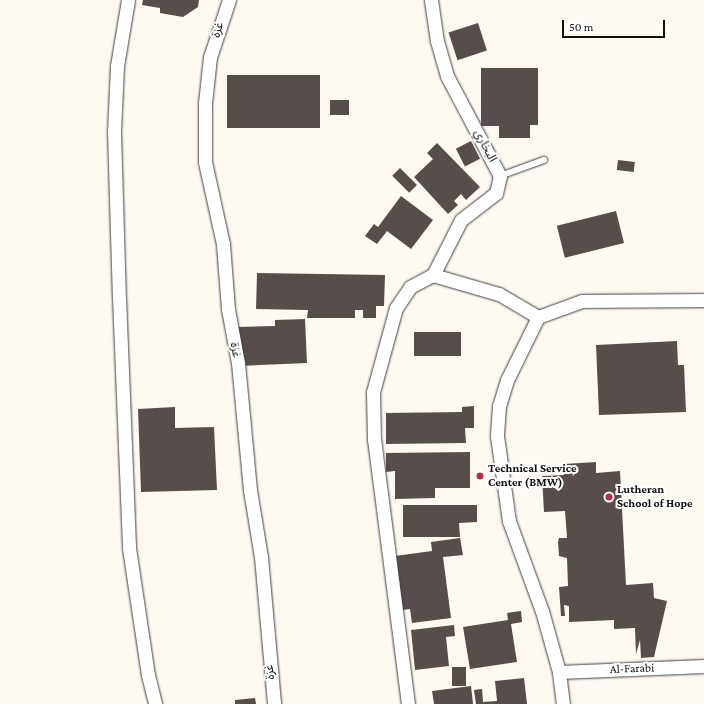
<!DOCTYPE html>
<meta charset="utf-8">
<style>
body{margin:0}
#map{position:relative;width:704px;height:704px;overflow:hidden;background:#fef9f1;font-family:"Crimson Pro","Noto Sans Arabic",serif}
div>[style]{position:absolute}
.building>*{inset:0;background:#574e4b;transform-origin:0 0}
.roads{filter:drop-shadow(0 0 1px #414141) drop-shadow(0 0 1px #414141)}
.service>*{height:6px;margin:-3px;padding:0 3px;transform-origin:3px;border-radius:3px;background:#fff}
.minor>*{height:13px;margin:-6.5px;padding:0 6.5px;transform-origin:6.5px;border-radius:6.5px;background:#fff}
.dots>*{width:11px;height:11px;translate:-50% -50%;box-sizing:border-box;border:2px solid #fff;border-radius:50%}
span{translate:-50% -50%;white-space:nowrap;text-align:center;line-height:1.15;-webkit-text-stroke:4px #fff;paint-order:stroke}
.street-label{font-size:12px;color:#0e0e0e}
.poi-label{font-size:12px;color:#0e0e0e;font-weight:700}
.left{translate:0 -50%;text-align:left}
.scale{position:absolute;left:562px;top:20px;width:103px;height:18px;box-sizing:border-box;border:2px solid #0e0e0e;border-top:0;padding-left:5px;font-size:12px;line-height:14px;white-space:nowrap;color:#0e0e0e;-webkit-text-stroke:3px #fff;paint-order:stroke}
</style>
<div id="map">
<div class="building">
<div style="clip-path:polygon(143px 0,199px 0,198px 7px,183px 17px,160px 13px,160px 8px,142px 5px)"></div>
<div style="left:478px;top:23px;width:29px;height:31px;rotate:72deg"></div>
<div style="clip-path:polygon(481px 68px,538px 68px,538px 125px,530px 125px,530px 138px,499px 138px,499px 126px,481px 126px)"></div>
<div style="left:227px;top:75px;width:93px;height:53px"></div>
<div style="left:330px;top:100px;width:19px;height:15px"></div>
<div style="left:471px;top:141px;width:20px;height:17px;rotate:63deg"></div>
<div style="clip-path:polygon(437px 143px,480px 187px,466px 200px,461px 194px,454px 201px,458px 205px,448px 214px,414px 177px,433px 159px,427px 153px)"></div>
<div style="left:618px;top:160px;width:17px;height:10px;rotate:7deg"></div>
<div style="left:400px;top:168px;width:24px;height:11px;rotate:45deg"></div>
<div style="clip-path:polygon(401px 196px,433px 220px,411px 249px,387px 231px,377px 244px,365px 236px,374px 224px,378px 227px)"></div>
<div style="left:616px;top:211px;width:33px;height:61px;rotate:76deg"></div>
<div style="clip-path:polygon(257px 273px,385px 275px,384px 306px,376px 306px,376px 318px,363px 318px,363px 310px,355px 310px,355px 318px,307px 318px,308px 310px,256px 309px)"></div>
<div style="clip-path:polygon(305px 319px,307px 363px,239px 366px,237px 327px,275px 326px,275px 320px)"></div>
<div style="left:414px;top:332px;width:47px;height:24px"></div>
<div style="clip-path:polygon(677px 341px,678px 365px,684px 365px,686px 412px,599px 415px,596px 345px)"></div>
<div style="clip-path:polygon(474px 406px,474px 428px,465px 428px,466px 443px,386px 444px,386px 413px,462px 412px,462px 407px)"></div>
<div style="clip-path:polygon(175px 407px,175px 428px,214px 427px,217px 490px,141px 492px,138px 409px)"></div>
<div style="clip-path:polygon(470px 452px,470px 488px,435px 488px,435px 498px,395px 499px,395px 471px,386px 472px,386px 453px)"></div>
<div style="clip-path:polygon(596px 462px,596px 473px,620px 471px,626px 585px,653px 583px,654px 598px,667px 601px,654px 657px,641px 658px,640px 640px,636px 654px,635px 628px,614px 629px,614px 620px,569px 622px,569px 606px,564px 605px,565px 616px,561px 616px,559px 587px,568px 586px,567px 558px,559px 556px,558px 542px,559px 538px,567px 538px,565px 511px,544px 512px,542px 476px,564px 475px,564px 464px)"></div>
<div style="clip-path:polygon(403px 505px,477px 505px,477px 522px,459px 523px,460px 537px,403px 537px)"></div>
<div style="clip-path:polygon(460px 538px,463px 555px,443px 557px,451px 618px,412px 623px,410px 609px,402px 610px,395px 556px,432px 551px,431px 542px)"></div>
<div style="clip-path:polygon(521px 611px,522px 622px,511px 624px,517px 662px,470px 669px,463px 627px,508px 620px,507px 613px)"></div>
<div style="clip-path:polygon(454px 625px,455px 636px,446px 637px,449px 666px,415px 670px,411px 630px)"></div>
<div style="left:452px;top:667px;width:14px;height:19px"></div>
<div style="clip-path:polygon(524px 678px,527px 704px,476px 704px,474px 690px,482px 689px,483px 702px,497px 701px,495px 681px)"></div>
<div style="clip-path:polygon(471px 686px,473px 704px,434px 704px,432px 691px)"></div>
<div style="clip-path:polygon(255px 698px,256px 704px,235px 704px,235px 700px)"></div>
</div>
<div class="roads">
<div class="service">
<div style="left:500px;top:176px;width:47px;rotate:-20deg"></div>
</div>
<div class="minor">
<div style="left:128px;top:0;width:67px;rotate:99.5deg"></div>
<div style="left:117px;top:66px;width:66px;rotate:92.6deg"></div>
<div style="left:114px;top:132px;width:165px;rotate:88.3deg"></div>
<div style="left:119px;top:297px;width:251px;rotate:87.7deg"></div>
<div style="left:129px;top:548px;width:128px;rotate:81.5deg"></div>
<div style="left:148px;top:675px;width:30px;rotate:76deg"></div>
<div style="left:229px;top:0;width:60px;rotate:108.4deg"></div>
<div style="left:210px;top:57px;width:46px;rotate:96.2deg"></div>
<div style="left:205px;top:103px;width:59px;rotate:90deg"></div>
<div style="left:205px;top:162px;width:84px;rotate:77.6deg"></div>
<div style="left:223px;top:244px;width:65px;rotate:85.6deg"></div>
<div style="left:228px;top:309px;width:55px;rotate:79.5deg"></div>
<div style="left:238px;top:363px;width:128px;rotate:84.6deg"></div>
<div style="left:250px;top:490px;width:68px;rotate:80.7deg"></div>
<div style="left:261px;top:557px;width:148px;rotate:84.9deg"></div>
<div style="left:431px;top:0;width:41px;rotate:81.7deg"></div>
<div style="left:437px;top:41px;width:36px;rotate:74deg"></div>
<div style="left:447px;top:76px;width:113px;rotate:62.1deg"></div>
<div style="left:500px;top:176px;width:17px;rotate:103deg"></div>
<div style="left:496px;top:193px;width:44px;rotate:142.4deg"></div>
<div style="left:461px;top:220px;width:62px;rotate:117deg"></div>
<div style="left:538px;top:317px;width:70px;rotate:116.2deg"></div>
<div style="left:507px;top:380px;width:27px;rotate:107deg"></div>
<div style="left:499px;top:406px;width:30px;rotate:94deg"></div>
<div style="left:497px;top:436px;width:86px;rotate:82deg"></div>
<div style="left:509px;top:521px;width:96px;rotate:69.9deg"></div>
<div style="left:542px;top:611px;width:63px;rotate:74.4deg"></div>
<div style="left:559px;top:672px;width:32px;rotate:83deg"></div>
<div style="left:538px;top:317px;width:47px;rotate:-20deg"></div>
<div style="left:582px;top:301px;width:122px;rotate:-0.5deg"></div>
<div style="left:559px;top:672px;width:145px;rotate:-2.4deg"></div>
<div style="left:408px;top:704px;width:266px;rotate:-97.3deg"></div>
<div style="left:374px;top:440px;width:48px;rotate:-91.2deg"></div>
<div style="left:373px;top:392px;width:87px;rotate:-74.7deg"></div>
<div style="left:396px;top:308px;width:25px;rotate:-56deg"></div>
<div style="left:410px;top:287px;width:26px;rotate:-28deg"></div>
<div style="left:433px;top:275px;width:69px;rotate:16.1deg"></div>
<div style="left:499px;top:294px;width:45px;rotate:30.5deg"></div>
</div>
</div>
<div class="dots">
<div style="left:480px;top:476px;background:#ba2b4a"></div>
<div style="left:609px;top:497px;background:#ba2b4a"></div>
</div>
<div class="street-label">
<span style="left:218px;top:30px;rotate:-74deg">غزة</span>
<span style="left:485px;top:146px;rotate:63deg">البخاري</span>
<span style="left:235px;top:350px;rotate:80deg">غزة</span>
<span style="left:632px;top:669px;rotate:-2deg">Al-Farabi</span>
<span style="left:270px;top:672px;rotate:-96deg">غزة</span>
</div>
<div class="poi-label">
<span class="left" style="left:488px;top:476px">Technical Service<br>Center (BMW)</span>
<span class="left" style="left:617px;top:497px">Lutheran<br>School of Hope</span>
</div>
<div class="scale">50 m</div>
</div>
